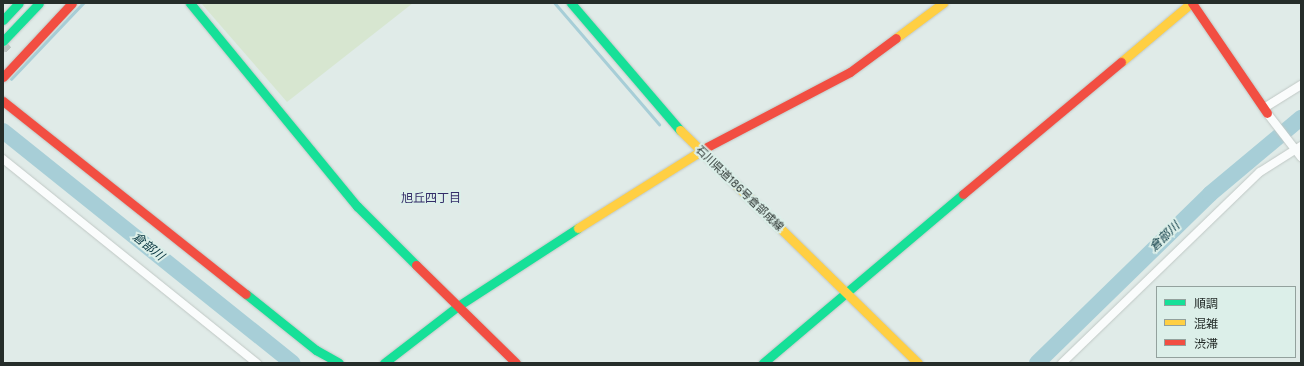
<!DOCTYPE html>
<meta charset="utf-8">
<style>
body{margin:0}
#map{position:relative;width:1304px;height:366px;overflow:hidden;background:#e0ebe8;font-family:"Work Sans","Noto Sans JP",sans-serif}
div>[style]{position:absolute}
.green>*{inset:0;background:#d7e6d0}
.stream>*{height:2.5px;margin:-1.25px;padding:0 1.25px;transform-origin:1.25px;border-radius:1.25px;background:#a7ced7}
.river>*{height:16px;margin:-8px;padding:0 8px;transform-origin:8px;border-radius:8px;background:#a7ced7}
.street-tunnel>*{height:8px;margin-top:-4px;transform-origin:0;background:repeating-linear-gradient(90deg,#bbc5c2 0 8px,transparent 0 12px)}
.roads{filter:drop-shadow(0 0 1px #c0c8c5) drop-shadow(0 0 1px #c0c8c5)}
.street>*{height:8px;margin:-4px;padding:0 4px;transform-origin:4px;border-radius:4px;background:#fafcfc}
.fast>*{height:9px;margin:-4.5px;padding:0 4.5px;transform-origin:4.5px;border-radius:4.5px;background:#16e098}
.slow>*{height:9px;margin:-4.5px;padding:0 4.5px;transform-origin:4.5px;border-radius:4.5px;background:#ffcf43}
.jam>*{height:9px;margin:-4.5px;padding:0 4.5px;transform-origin:4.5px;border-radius:4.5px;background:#f24e42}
span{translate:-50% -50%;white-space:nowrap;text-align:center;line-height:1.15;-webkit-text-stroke:4px #dcefe9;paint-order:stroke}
.street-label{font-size:11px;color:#252d2a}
.neighbourhood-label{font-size:12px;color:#332d68}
.water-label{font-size:12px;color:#00303b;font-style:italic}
.frame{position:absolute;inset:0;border:4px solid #252d2a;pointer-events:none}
.legend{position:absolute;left:1156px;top:286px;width:140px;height:72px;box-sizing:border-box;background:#dcefe9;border:1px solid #93a19d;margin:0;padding:5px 7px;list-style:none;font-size:12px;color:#252d2a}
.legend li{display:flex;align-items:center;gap:8px;height:20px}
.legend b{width:20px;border:1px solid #93a19d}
</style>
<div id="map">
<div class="green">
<div style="clip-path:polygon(201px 3px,413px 3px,287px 102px)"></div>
</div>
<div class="stream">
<div style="left:555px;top:3px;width:160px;rotate:49.3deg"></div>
<div style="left:11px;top:79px;width:105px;rotate:-46.5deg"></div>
</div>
<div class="river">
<div style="left:3px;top:131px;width:371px;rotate:38.7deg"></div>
<div style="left:1037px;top:363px;width:242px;rotate:-44.3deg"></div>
<div style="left:1210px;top:194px;width:119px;rotate:-39.9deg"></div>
</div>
<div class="street-tunnel">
<div style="left:3px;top:44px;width:9px;rotate:49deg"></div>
</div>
<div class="roads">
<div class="street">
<div style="left:1264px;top:108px;width:44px;rotate:-31.9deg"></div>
<div style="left:1267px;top:113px;width:56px;rotate:52.3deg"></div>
<div style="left:3px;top:159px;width:326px;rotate:38.8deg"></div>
<div style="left:1062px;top:363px;width:275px;rotate:-44deg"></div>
<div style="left:1260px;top:172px;width:49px;rotate:-32.4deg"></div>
</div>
<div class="fast">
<div style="left:190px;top:3px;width:263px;rotate:50.6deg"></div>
<div style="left:357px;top:206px;width:83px;rotate:45deg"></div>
<div style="left:571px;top:3px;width:167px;rotate:49.4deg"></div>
<div style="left:3px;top:20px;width:23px;rotate:-47deg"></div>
<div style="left:3px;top:41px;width:52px;rotate:-46.5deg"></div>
<div style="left:246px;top:294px;width:90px;rotate:38.7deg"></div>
<div style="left:316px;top:350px;width:26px;rotate:29deg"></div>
<div style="left:384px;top:363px;width:93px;rotate:-37.6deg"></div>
<div style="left:458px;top:306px;width:143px;rotate:-33deg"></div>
<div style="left:763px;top:363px;width:262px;rotate:-40.2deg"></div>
</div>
<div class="slow">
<div style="left:896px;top:38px;width:59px;rotate:-36.7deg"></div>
<div style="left:1121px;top:62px;width:92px;rotate:-40.1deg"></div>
<div style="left:680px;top:130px;width:333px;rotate:44.4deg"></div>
<div style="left:578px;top:228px;width:152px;rotate:-32.1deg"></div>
</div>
<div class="jam">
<div style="left:1192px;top:3px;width:133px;rotate:55.7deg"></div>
<div style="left:3px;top:77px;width:101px;rotate:-47deg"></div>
<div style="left:3px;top:101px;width:310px;rotate:38.5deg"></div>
<div style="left:707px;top:147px;width:161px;rotate:-27.7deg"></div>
<div style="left:850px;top:72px;width:57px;rotate:-36.5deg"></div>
<div style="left:963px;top:194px;width:206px;rotate:-39.9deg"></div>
<div style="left:416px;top:265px;width:140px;rotate:44.4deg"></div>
</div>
</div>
<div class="street-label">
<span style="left:739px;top:189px;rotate:44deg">石川県道186号倉部成線</span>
</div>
<div class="neighbourhood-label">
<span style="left:431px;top:199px">旭丘四丁目</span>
</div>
<div class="water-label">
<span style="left:1165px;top:237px;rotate:-44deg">倉部川</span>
<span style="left:148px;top:247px;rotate:39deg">倉部川</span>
</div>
<div class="frame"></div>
<ul class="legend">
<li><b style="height:5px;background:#16e098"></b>順調</li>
<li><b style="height:5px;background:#ffcf43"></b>混雑</li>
<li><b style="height:5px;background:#f24e42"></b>渋滞</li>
</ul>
</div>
